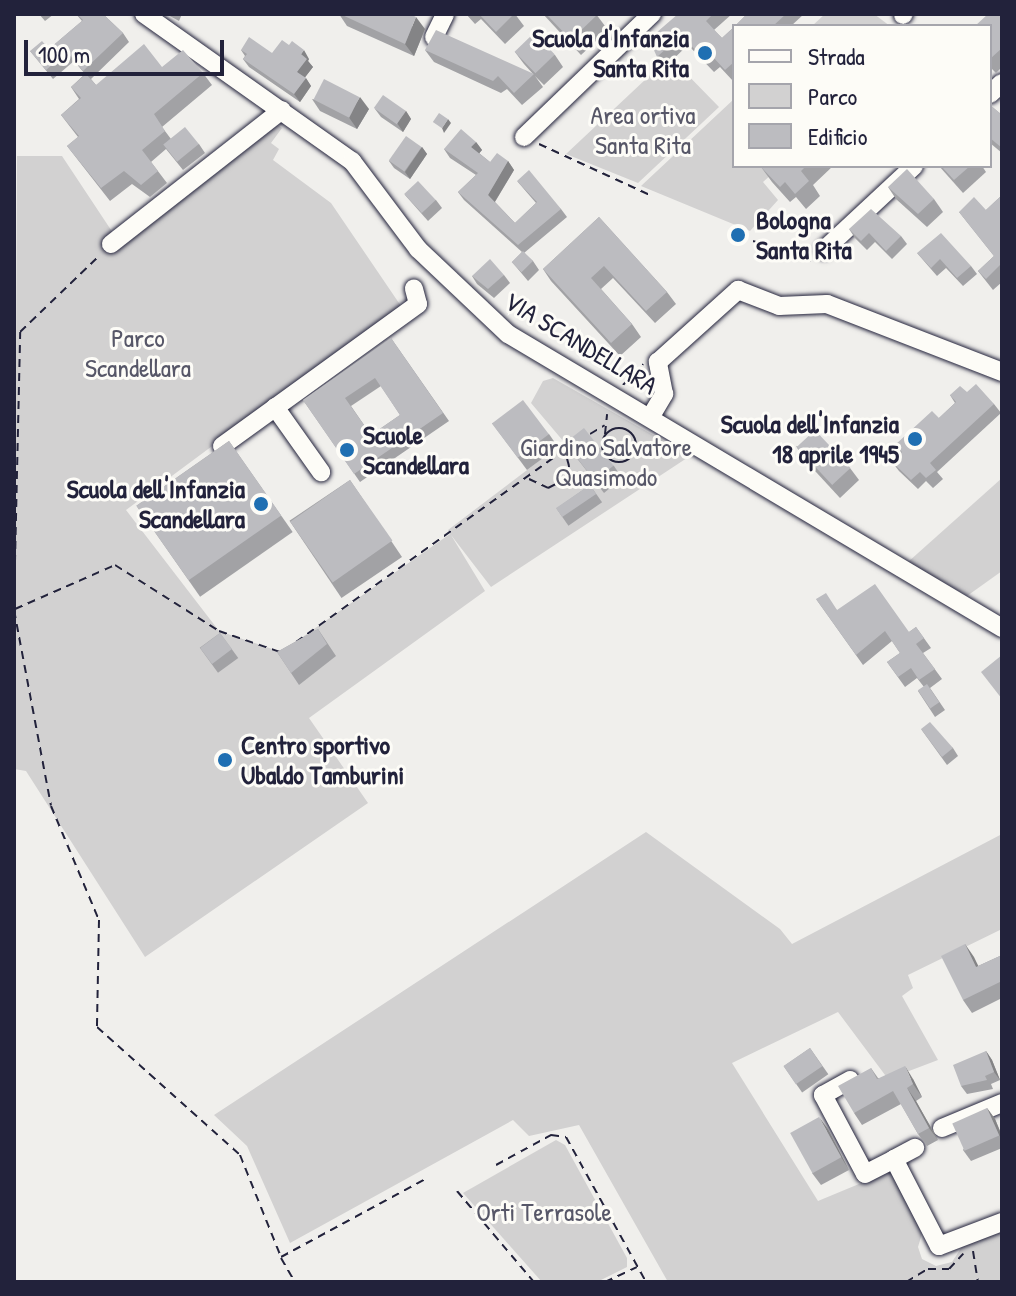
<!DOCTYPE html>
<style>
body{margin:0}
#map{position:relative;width:1016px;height:1296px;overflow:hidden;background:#f0efec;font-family:"Patrick Hand",sans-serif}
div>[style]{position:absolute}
.green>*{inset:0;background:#d2d1d1}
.path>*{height:2px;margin-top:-1px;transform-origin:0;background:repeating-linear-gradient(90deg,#22223b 0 8px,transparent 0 14px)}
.path>.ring{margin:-1px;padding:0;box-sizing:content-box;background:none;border:2px solid #22223b;border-radius:50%}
.roads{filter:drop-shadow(0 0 2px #22223b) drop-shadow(0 0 2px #22223b)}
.minor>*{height:18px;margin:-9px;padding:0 9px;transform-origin:9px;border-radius:9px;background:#fdfcf7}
.wall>*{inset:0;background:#a2a2a5;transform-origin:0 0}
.shaded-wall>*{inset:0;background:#848486}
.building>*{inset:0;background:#bcbcc0;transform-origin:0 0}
.dots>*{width:22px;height:22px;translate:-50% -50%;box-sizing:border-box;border:4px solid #fdfcf7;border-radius:50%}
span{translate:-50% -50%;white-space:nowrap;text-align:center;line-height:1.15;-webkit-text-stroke:6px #fdfcf7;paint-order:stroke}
.poi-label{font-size:26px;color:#22223b;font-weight:700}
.right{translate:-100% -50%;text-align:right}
.left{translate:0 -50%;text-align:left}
.park-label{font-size:26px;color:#575768}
.street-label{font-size:26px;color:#22223b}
.frame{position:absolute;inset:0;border:16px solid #22223b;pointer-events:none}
.legend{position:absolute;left:732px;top:24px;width:260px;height:144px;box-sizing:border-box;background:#fdfcf7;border:2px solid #a5a5ac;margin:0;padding:10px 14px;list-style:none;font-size:24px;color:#22223b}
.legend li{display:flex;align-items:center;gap:16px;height:40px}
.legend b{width:40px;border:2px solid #a5a5ac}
.scale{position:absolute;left:24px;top:40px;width:200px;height:36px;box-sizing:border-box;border:4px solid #22223b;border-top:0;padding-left:10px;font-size:24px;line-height:28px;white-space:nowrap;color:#22223b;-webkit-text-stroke:6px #fdfcf7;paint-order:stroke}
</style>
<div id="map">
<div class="green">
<div style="clip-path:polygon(825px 14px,874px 14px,890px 26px,812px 26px)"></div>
<div style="clip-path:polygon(663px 63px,668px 69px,676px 63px,719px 107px,638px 183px,566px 154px)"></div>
<div style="clip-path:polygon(734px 99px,734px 166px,781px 166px,763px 182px,778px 200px,750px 231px,641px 186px)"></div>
<div style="clip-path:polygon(276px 124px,282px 128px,271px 143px,279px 149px,273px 160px,331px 203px,401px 306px,126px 510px,219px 631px,281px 652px,450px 534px,448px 530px,564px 442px,531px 403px,543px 381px,553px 378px,690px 456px,491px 587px,451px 535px,485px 591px,309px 718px,368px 803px,145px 957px,26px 771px,14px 769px,17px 156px,62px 156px,115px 236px)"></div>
<div style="clip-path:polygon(1002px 478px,1002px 571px,967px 596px,908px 562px)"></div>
<div style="clip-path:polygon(646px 832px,780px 929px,792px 944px,1002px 834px,1002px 929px,908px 975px,913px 988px,902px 996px,938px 1060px,888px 1079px,838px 1012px,732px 1063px,818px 1201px,895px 1169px,923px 1230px,918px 1247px,922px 1259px,936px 1266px,952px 1262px,965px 1242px,1002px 1226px,1002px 1282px,668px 1282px,579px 1125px,529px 1136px,513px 1120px,290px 1243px,247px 1146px,214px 1115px)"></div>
<div style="clip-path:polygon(556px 1140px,565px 1145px,627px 1258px,627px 1267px,597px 1282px,542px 1282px,463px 1193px)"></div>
</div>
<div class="path">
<div style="left:539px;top:144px;width:122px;rotate:24.7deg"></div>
<div style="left:753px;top:241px;width:61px;rotate:19deg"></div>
<div style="left:623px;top:385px;width:29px;rotate:-46deg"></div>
<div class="ring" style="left:602px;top:428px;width:32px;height:32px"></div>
<div style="left:590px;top:434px;width:17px;rotate:-31deg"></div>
<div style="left:605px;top:434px;width:20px;rotate:-84deg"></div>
<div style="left:529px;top:479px;width:21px;rotate:25deg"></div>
<div style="left:548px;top:488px;width:18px;rotate:-27deg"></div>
<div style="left:564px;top:480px;width:15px;rotate:-70deg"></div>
<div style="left:569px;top:466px;width:16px;rotate:-105deg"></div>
<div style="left:14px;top:605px;width:273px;rotate:-88.7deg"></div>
<div style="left:20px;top:332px;width:110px;rotate:-43.9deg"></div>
<div style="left:15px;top:609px;width:109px;rotate:-23.7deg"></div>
<div style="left:115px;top:565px;width:123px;rotate:32.4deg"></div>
<div style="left:219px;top:631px;width:65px;rotate:19deg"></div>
<div style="left:14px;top:610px;width:199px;rotate:79.3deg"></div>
<div style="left:51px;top:806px;width:124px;rotate:67.2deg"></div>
<div style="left:99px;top:920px;width:107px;rotate:91.1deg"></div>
<div style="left:97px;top:1027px;width:192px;rotate:41.8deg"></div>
<div style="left:240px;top:1155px;width:110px;rotate:68.1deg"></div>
<div style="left:281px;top:1257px;width:166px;rotate:-28.4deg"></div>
<div style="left:296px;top:642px;width:337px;rotate:-35.6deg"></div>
<div style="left:496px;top:1165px;width:63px;rotate:-28.6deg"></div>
<div style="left:551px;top:1135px;width:15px;rotate:8deg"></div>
<div style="left:566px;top:1137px;width:166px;rotate:61.1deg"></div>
<div style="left:457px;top:1191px;width:119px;rotate:49.8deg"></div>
<div style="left:973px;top:1251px;width:31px;rotate:81deg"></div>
<div style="left:281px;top:1258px;width:28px;rotate:60deg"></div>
<div style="left:605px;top:1282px;width:35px;rotate:-25deg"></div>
<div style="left:906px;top:1282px;width:26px;rotate:-31deg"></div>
<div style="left:928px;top:1269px;width:21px"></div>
<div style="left:949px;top:1269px;width:21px;rotate:-47deg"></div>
</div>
<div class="roads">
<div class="minor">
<div style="left:144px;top:14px;width:255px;rotate:35.3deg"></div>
<div style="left:352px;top:161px;width:110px;rotate:53.1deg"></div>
<div style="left:418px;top:249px;width:124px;rotate:43.4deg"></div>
<div style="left:508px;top:334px;width:575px;rotate:30.76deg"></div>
<div style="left:903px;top:15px;width:1px;rotate:-45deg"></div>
<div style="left:434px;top:37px;width:25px;rotate:-64deg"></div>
<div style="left:990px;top:94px;width:16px;rotate:-43deg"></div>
<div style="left:524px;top:137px;width:178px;rotate:-43.9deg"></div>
<div style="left:111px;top:244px;width:217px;rotate:-38.1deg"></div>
<div style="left:824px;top:250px;width:123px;rotate:-43deg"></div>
<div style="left:275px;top:407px;width:80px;rotate:54.7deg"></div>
<div style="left:651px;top:416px;width:26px;rotate:-59deg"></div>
<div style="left:664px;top:394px;width:33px;rotate:-101deg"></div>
<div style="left:658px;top:362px;width:108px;rotate:-42deg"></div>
<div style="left:738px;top:290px;width:44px;rotate:21.3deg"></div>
<div style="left:779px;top:306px;width:48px;rotate:-2.4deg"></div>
<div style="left:827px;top:304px;width:188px;rotate:21.2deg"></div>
<div style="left:222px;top:446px;width:242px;rotate:-35.9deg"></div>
<div style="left:418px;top:304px;width:16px;rotate:-105deg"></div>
<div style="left:850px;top:1080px;width:31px;rotate:151deg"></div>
<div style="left:823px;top:1095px;width:89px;rotate:62deg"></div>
<div style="left:865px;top:1174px;width:33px;rotate:-27deg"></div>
<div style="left:894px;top:1159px;width:98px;rotate:62.7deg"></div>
<div style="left:939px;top:1246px;width:67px;rotate:-20.9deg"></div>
<div style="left:942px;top:1128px;width:65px;rotate:-22.6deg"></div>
<div style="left:894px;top:1159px;width:24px;rotate:-28deg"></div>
</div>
</div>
<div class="wall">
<div style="clip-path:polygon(39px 14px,54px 14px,45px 21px)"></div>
<div style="clip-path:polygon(76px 14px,103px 14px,123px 33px,129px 42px,91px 79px,96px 85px,162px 67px,203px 73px,212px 85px,162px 127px,171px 139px,199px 144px,205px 153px,183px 170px,166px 149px,151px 162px,167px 183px,150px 197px,132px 184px,110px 201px,67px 146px,78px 137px,61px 115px,79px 99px,71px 87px,85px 74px,74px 61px,53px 79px,30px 51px,49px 49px,82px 21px)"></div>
<div style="clip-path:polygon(166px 14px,182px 14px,179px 21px)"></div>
<div style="clip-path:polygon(339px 14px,425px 29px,414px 56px,347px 26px)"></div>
<div style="clip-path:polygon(466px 14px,515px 14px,524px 26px,505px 44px,481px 19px,475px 24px)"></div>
<div style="clip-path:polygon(543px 14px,596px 14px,608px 30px,581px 55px)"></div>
<div style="clip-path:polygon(678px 14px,732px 14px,714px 30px,722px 38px,734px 27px,734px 80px,733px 81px,720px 67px,714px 72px,688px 45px,665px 67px,657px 57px)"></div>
<div style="clip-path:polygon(747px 14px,804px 14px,791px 26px,735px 26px)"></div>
<div style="clip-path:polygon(1002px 14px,1002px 67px,996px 73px,990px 67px,990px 26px)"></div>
<div style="clip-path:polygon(241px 50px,272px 53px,309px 59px,308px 61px,313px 67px,305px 77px,311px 86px,300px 102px,249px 67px,243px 59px,245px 56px)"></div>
<div style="clip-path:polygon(425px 50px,533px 74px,524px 64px,515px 52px,555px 55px,563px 67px,544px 85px,535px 76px,543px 87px,522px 105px,507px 89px,501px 93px,434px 62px)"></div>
<div style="clip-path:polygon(312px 99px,369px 109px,357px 129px,320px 111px)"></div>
<div style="clip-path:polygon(990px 105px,1002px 115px,1002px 153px,990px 143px)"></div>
<div style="clip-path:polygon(375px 109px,406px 111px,411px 119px,403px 132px,381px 117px)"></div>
<div style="clip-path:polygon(476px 142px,482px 150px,479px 153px,490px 162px,508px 161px,514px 170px,495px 202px,515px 223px,536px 203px,517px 181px,561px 209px,567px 217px,524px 253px,533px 261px,539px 270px,528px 281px,512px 262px,522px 252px,464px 200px,458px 192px,476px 175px,450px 158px,444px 149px)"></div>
<div style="clip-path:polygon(422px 147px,427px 154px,410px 179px,394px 168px,389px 161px)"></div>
<div style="clip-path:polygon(762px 166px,833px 166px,813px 185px,820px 196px,806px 209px,796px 197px,790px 202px,772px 182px,761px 167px)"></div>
<div style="clip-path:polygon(939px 166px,982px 166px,986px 172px,963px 193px)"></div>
<div style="clip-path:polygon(888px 187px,934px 199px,943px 212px,927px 227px,896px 199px)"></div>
<div style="clip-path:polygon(405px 195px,436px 200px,442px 208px,428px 221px)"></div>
<div style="clip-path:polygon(1002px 195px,1002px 282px,993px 290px,978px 271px,994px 256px,959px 212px,986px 210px)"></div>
<div style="clip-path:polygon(599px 217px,667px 292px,676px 304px,655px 323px,613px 278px,601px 289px,632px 324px,641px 337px,620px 356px,551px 281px,543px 269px)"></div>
<div style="clip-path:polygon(849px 229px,901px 236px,907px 244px,892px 259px,875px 242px,867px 250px,855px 238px)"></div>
<div style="clip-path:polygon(917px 253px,971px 266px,977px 274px,963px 286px,946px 268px,937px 276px)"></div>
<div style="clip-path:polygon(504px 275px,510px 283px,494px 298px,477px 284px,472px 276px)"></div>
<div style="clip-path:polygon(evenodd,391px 338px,449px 421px,360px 482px,303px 400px,391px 338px,381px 386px,400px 415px,371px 435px,351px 406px,381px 386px)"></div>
<div style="clip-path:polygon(967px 392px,994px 404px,1001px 413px,937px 472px,943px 479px,933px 488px,926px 481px,918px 489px,899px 471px,892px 462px,901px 453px,895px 445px,939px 418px,955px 403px,950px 395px)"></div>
<div style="clip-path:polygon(492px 423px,549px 434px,558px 447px,527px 470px)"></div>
<div style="left:229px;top:441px;width:111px;height:113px;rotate:55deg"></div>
<div style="clip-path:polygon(565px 443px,614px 466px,622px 478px,604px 493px)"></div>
<div style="clip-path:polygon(796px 446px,850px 468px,859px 480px,840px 498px,804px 459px)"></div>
<div style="left:350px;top:480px;width:93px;height:73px;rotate:56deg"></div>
<div style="left:590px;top:485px;width:21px;height:41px;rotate:55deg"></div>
<div style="clip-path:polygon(816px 599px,837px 610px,909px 632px,916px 627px,931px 648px,923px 653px,942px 679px,930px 688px,945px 710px,935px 717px,918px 691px,924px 687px,917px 678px,905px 687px,887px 662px,900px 653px,892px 641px,863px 665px)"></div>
<div style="clip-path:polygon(318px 629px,336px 656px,299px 685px,277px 652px)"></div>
<div style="left:220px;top:633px;width:31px;height:25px;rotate:54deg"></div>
<div style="clip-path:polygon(921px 729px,953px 748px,958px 756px,947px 765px)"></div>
<div style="clip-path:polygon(965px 944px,978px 966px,1002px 955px,1002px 998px,972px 1013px,963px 1000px)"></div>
<div style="left:810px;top:1048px;width:32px;height:32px;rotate:55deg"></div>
<div style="clip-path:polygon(986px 1051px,992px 1060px,1000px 1080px,991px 1084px,993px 1089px,967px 1094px,961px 1086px)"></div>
<div style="clip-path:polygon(871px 1068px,878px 1078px,913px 1079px,922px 1097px,916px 1101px,938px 1140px,927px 1146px,918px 1134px,901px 1104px,862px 1125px,854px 1113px)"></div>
<div style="clip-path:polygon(987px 1108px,995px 1119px,1002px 1136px,1002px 1148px,971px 1161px,963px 1150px)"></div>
<div style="clip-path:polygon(828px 1129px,849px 1170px,821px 1185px,812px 1173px)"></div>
</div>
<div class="shaded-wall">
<div style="clip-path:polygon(416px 17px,425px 29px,414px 56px,405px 44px)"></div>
<div style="clip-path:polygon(304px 50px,309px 59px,308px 61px,313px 67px,303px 80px,297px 72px,301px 54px)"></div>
<div style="clip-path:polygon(306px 78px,311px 86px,300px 102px,294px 94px)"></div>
<div style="clip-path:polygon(360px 97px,369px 109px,357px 129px,348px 116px)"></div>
<div style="clip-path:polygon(406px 111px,411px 119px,403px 132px,397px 123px)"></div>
<div style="clip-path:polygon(448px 119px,451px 123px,444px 133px,442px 128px)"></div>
<div style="clip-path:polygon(476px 142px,482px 150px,477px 156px,471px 147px)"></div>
<div style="clip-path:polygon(422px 147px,427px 154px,410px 179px,405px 172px)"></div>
<div style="clip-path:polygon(508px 161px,514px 170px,494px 203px,488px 195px)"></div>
<div style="clip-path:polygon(965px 944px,974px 957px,985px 980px,976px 967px)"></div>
<div style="clip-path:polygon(986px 1051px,992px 1060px,1000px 1080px,994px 1072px)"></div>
<div style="clip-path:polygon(905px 1066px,913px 1079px,922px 1097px,913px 1084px)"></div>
<div style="clip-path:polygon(907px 1088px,916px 1101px,938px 1140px,929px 1128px)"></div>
<div style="clip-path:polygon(987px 1108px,995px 1119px,1002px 1136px,1002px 1140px,999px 1135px)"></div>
<div style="clip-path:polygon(819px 1117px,828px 1129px,849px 1170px,841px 1157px)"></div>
</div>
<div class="building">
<div style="clip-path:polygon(77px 14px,103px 14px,123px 33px,83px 71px,67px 52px,46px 70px,30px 51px,42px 41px,49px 49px,83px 20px)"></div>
<div style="clip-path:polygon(340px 14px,410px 14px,416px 17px,405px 44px)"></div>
<div style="clip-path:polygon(479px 14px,514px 14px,496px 32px)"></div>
<div style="clip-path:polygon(546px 14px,596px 14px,597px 15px,571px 40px)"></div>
<div style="clip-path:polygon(678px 14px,713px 14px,706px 21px,722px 38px,734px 27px,734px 62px,725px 70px,713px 57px,707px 62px,681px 35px,657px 57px,649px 39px)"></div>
<div style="clip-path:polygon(747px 14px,786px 14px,773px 26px,735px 26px)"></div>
<div style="clip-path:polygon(988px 14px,1002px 14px,1002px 48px,990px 59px,990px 26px,975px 26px)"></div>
<div style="clip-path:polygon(436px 30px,534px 74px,514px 93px,498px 76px,493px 81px,425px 50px)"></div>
<div style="left:534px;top:33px;width:30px;height:27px;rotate:46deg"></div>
<div style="clip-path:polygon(249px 37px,272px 53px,282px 40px,289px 45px,292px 41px,304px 50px,301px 54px,307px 59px,297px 72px,306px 78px,294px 94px,243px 59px,247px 54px,241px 50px)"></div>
<div style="clip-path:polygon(144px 44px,162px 67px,183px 50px,203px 73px,154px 114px,165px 131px,142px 150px,158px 171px,141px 185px,124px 171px,101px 188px,67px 146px,79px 136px,61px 115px,81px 98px,71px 87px,86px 74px,96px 85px)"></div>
<div style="left:324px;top:79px;width:40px;height:23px;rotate:27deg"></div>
<div style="left:383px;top:95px;width:28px;height:16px;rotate:35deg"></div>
<div style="clip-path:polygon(990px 105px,1002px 115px,1002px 148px,990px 138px)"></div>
<div style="left:439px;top:113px;width:11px;height:11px;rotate:34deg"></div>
<div style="left:185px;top:127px;width:22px;height:28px;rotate:51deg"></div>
<div style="clip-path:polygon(461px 129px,476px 142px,471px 147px,490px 162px,497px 153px,508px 161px,488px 195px,515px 223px,537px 202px,517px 181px,529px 170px,561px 209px,518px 245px,458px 192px,478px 173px,444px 149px)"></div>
<div style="left:406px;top:136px;width:19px;height:30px;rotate:35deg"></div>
<div style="clip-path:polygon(762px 166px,806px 166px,801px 171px,809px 181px,795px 194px,785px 182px,780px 187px,761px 167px)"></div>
<div style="clip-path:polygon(941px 166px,970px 166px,954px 180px)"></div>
<div style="clip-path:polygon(907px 169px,934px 199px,918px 214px,888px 187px)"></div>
<div style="left:418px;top:181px;width:26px;height:19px;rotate:47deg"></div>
<div style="clip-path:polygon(1002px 195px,1002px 263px,986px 279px,978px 271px,994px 256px,959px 212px,974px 197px,986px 210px)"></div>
<div style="clip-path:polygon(871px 209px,901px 236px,886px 251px,869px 233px,861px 241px,849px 229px)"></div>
<div style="clip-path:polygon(599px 217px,667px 292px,646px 311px,604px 266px,591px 278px,632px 324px,611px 343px,543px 269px)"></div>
<div style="clip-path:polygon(941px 233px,971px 266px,957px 278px,940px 259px,931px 268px,917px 253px)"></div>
<div style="left:523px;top:251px;width:14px;height:16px;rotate:45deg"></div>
<div style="clip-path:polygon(490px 259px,504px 275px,488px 289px,472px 276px)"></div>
<div style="clip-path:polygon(evenodd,391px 338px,443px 413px,354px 474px,303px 400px,391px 338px,375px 378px,400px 415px,371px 435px,345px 398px,375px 378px)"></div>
<div style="clip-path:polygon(976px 384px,994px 404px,930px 463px,936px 470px,926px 478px,920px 472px,911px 480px,892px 462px,902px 452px,895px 445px,932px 411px,939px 418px,956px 402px,950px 395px,960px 386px,967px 392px)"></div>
<div style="left:523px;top:400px;width:43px;height:39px;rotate:53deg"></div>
<div style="left:584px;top:428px;width:48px;height:24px;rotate:52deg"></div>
<div style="left:815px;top:430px;width:52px;height:25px;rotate:47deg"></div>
<div style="left:229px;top:441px;width:91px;height:113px;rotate:55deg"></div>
<div style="left:350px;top:480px;width:74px;height:73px;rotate:55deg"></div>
<div style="left:590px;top:485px;width:11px;height:41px;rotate:56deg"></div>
<div style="clip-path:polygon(875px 584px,909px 632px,916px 627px,924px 638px,916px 644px,935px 669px,919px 680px,911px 668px,898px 677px,887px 662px,900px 653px,885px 631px,856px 655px,816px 599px,826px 593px,837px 610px)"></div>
<div style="clip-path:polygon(318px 629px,327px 644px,291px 673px,277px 652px)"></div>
<div style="left:220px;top:633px;width:20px;height:25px;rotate:53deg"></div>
<div style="clip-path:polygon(1002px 655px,1002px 699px,981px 672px)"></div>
<div style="left:927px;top:684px;width:22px;height:11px;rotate:56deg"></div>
<div style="clip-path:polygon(930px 722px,953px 748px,942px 757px,921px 729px)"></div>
<div style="clip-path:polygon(965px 944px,976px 967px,1002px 955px,1002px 981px,963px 1000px,941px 956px)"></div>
<div style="left:810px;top:1048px;width:22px;height:32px;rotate:56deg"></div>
<div style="clip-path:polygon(986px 1051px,994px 1072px,985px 1076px,987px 1080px,961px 1086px,953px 1065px)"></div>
<div style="clip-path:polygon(905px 1066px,913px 1084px,907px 1088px,929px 1128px,918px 1134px,893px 1091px,854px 1113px,838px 1086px,871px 1068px,877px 1079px)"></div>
<div style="left:987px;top:1108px;width:30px;height:38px;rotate:66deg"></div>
<div style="left:819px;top:1117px;width:46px;height:33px;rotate:61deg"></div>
</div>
<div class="dots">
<div style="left:705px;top:53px;background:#1f6fb2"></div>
<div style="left:738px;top:235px;background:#1f6fb2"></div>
<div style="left:915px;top:439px;background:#1f6fb2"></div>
<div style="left:347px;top:450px;background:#1f6fb2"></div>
<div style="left:261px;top:504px;background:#1f6fb2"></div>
<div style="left:225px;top:760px;background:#1f6fb2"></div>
</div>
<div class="poi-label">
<span class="right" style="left:689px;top:53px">Scuola d'Infanzia<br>Santa Rita</span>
<span class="left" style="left:756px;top:235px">Bologna<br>Santa Rita</span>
<span class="right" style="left:899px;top:439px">Scuola dell'Infanzia<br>18 aprile 1945</span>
<span class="left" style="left:363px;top:450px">Scuole<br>Scandellara</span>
<span class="right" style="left:245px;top:504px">Scuola dell'Infanzia<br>Scandellara</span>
<span class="left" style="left:241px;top:760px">Centro sportivo<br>Ubaldo Tamburini</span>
</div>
<div class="park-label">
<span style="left:643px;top:130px">Area ortiva<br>Santa Rita</span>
<span style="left:138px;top:353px">Parco<br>Scandellara</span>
<span style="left:606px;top:462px">Giardino Salvatore<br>Quasimodo</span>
<span style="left:544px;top:1212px">Orti Terrasole</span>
</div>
<div class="street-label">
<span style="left:581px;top:343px;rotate:31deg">VIA SCANDELLARA</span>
</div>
<div class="frame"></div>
<ul class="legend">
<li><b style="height:10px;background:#fdfcf7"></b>Strada</li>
<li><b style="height:22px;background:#d2d1d1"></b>Parco</li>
<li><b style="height:22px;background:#bcbcc0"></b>Edificio</li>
</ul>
<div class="scale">100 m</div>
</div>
